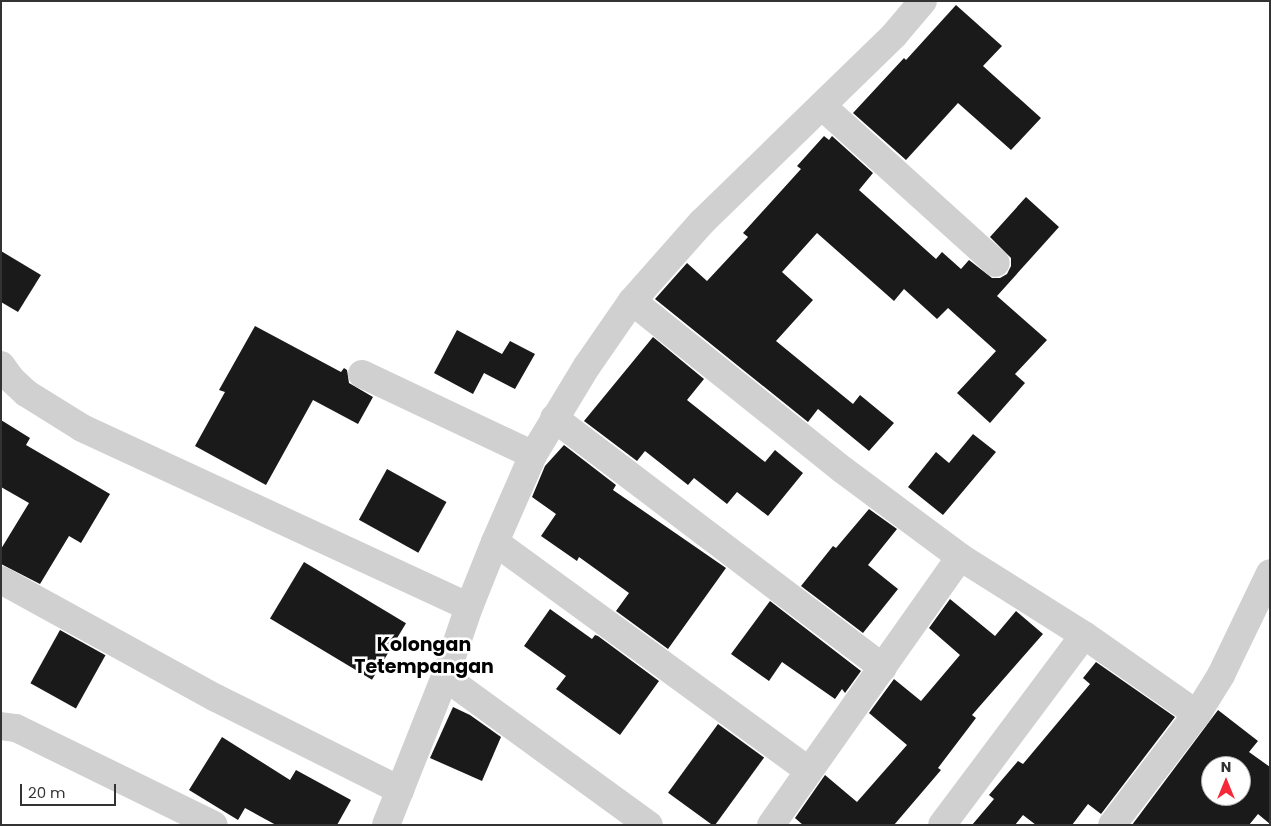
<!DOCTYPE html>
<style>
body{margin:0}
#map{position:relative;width:1271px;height:826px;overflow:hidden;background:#fff;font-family:Poppins,sans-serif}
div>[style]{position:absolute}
.building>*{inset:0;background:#1a1a1a;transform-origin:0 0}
.minor>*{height:28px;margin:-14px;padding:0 14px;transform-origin:14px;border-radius:14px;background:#d0d0d0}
span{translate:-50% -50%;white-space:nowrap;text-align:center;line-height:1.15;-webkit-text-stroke:5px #fff;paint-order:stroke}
.quarter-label{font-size:19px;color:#000;font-weight:700}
.frame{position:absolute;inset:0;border:2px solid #333;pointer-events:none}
.north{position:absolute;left:1201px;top:756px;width:50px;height:50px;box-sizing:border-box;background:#fff;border:1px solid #adadad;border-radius:50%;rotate:0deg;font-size:14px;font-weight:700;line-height:20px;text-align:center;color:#333}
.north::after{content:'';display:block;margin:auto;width:18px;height:22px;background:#f62837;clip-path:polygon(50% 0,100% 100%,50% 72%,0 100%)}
.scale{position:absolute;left:20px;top:784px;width:96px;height:22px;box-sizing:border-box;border:2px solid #333;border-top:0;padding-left:6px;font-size:15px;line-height:18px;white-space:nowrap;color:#333;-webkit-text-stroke:4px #fff;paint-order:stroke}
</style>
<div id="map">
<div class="building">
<div style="clip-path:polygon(956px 5px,1002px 46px,983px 66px,1041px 118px,1011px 150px,958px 103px,906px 160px,853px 113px,904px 58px,906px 60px)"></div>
<div style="clip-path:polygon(824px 136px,829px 140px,832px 136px,873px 173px,859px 190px,936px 259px,942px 252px,961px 269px,969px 260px,992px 278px,1000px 278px,1007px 274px,1011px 266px,1011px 258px,990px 237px,1026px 197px,1059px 227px,997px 296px,1047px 340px,1015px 374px,1025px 383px,990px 423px,957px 393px,996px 351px,948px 308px,937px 319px,904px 289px,894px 301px,817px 233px,782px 272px,813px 300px,776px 341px,853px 404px,860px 395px,894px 423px,869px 451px,818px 409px,808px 422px,655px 299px,687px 263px,707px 281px,748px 237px,743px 233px,801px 169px,797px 166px)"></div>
<div style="clip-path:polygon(1px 251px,41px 275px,18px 312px,1px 302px)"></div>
<div style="clip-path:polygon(255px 326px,341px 372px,344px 368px,347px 370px,349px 383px,373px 397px,358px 424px,313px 400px,266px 485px,195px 446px,225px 392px,219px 390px)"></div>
<div style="clip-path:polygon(457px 330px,502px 354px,510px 341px,535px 354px,515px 389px,484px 373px,473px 394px,434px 373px)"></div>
<div style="clip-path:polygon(653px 337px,704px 379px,687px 400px,765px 462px,775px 450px,803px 473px,768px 516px,737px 492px,727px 504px,694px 478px,688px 485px,645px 451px,637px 461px,584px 421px)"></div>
<div style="clip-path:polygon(1px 420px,30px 438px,26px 445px,110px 494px,81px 543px,69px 536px,40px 584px,1px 564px,1px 549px,29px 503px,1px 487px)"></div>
<div style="clip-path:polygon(973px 434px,996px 452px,943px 515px,908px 487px,936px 452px,949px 463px)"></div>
<div style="clip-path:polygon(564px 445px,616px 485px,613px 490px,726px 568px,668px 649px,616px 611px,629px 593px,579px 557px,577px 561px,541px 536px,556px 514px,532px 497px,545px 466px)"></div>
<div style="left:387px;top:469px;width:68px;height:58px;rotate:29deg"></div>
<div style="clip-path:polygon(869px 509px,897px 529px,868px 565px,898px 589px,863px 633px,801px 586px,833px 546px,836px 548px)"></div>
<div style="left:304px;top:562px;width:119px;height:66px;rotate:31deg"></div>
<div style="clip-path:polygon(950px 599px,995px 636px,1016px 611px,1043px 634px,972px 715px,976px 718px,938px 768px,941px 770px,894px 825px,803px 825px,795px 818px,825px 775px,857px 802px,907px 745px,869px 713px,894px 679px,921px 701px,960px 655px,929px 628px)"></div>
<div style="clip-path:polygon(770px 601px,861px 671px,845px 693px,842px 689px,835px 699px,782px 662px,769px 681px,731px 654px)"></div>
<div style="clip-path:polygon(550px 609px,592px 639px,595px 635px,598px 636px,659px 681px,620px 735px,556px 689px,566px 676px,524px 646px)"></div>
<div style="left:60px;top:630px;width:52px;height:61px;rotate:29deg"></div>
<div style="clip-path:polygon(1096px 662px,1175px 717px,1101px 814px,1088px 804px,1072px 825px,1036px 825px,1023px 815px,1015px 825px,972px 825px,994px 799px,989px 795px,1018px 761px,1023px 764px,1090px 684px,1083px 678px)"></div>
<div style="clip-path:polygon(453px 707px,470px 715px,501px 737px,482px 781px,430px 758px)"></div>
<div style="clip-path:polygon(evenodd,1218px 710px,1258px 741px,1249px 752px,1270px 767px,1270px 824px,1258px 814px,1249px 825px,1132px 825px,1218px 710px,1211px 766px,1241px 766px,1241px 796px,1211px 796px,1211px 766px)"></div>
<div style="left:718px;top:724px;width:57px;height:85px;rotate:36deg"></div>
<div style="clip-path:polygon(222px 737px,290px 780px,296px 770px,351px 800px,337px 825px,276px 825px,245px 808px,238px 820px,189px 790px)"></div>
</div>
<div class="minor">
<div style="left:822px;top:106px;width:234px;rotate:42.1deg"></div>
<div style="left:632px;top:301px;width:270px;rotate:38.7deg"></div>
<div style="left:843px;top:470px;width:146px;rotate:36.6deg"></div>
<div style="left:960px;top:557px;width:146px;rotate:32.2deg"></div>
<div style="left:1084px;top:635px;width:138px;rotate:35deg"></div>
<div style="left:1px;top:365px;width:17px;rotate:54deg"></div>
<div style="left:11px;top:379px;width:21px;rotate:43deg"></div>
<div style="left:26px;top:393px;width:66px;rotate:32deg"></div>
<div style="left:82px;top:428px;width:426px;rotate:24.8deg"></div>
<div style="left:362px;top:374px;width:189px;rotate:25.3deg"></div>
<div style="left:554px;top:418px;width:413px;rotate:37.2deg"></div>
<div style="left:495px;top:542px;width:387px;rotate:36.1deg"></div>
<div style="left:1px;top:580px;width:245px;rotate:28.8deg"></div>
<div style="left:216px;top:698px;width:206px;rotate:26.6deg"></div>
<div style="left:445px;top:677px;width:252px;rotate:36deg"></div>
<div style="left:1px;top:726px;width:15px;rotate:8deg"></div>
<div style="left:16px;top:728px;width:220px;rotate:26.1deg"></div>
<div style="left:386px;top:825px;width:159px;rotate:-68.3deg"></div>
<div style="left:445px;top:677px;width:74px;rotate:-71.1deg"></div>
<div style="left:469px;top:607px;width:70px;rotate:-68.2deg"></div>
<div style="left:495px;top:542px;width:95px;rotate:-66.4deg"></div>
<div style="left:533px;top:455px;width:104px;rotate:-58.8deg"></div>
<div style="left:587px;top:366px;width:79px;rotate:-55.3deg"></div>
<div style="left:632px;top:301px;width:106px;rotate:-48.5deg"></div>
<div style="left:702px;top:222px;width:269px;rotate:-44.2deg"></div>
<div style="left:895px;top:34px;width:43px;rotate:-49.7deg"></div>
<div style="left:771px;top:825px;width:328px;rotate:-54.8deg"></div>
<div style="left:942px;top:825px;width:237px;rotate:-53.2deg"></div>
<div style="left:1112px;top:825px;width:140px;rotate:-52.6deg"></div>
<div style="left:1197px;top:714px;width:46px;rotate:-58.4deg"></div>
<div style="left:1221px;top:675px;width:113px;rotate:-64.3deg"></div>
</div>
<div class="quarter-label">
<span style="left:424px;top:656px">Kolongan<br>Tetempangan</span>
</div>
<div class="frame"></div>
<div class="north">N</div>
<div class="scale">20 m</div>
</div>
